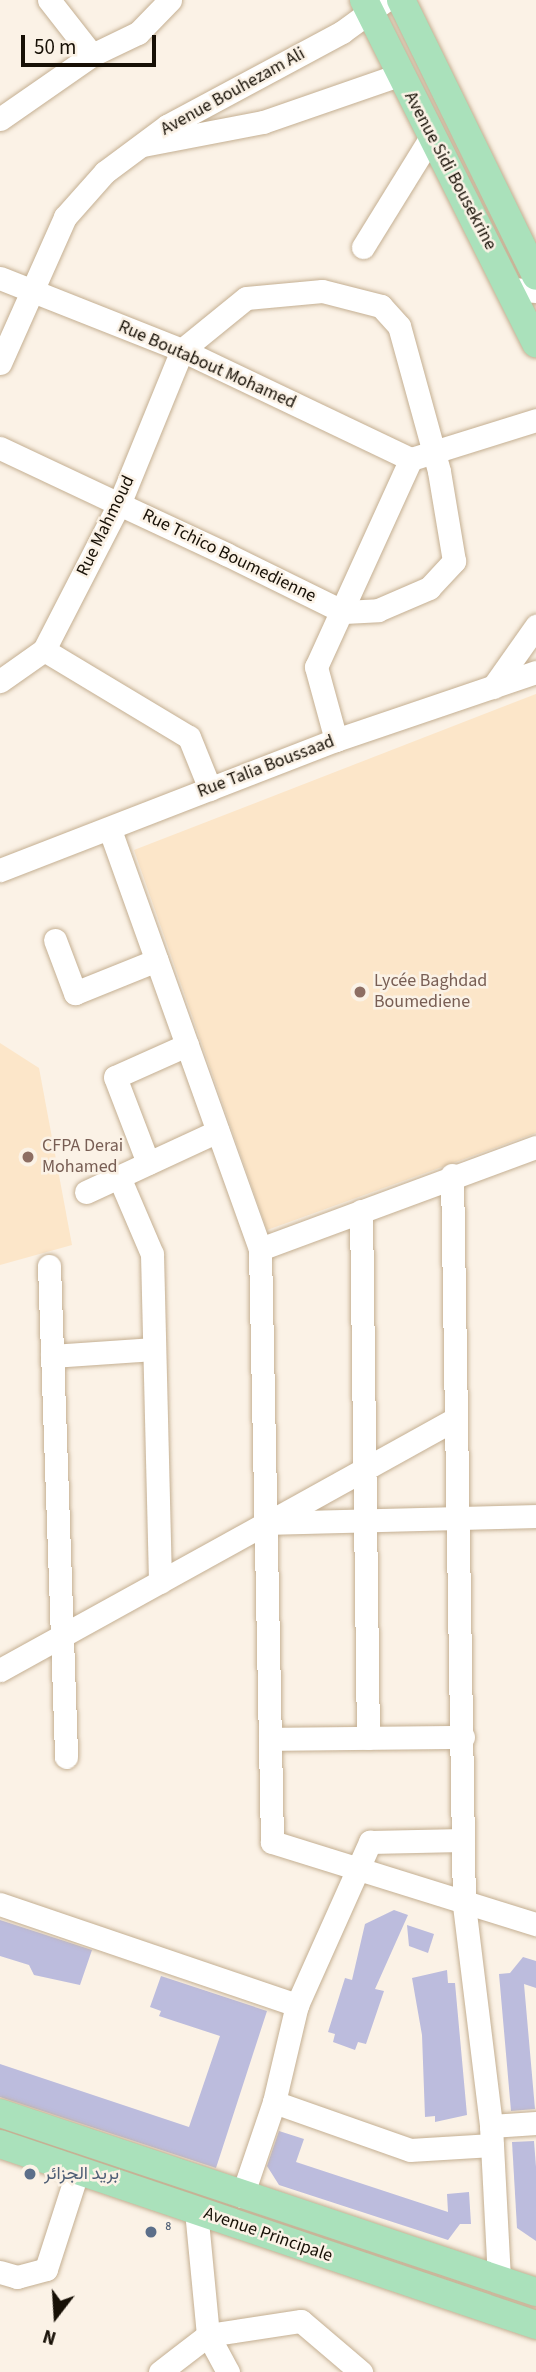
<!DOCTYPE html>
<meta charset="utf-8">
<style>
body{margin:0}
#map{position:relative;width:536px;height:2372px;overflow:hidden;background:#fbf2e6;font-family:"Source Sans 3",Vazirmatn,sans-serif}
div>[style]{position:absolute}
.built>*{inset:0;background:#fce6c9}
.building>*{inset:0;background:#bcbcdd}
.roads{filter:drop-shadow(0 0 2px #c4af92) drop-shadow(0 0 2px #c4af92)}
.minor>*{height:23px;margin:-11.5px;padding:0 11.5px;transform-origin:11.5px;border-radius:11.5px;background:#fff}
.major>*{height:28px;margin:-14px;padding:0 14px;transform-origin:14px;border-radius:14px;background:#aae1bb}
.dots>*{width:19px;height:19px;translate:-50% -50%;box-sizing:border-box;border:4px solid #fbf2e6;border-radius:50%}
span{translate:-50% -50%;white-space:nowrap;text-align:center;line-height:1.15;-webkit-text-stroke:5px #fbf2e6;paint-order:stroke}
.street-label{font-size:18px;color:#171006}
.education-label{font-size:18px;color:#785e54}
.left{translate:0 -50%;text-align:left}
.service-label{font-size:18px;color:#4e5e75}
.north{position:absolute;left:21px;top:2281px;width:70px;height:70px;-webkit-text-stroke:5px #fbf2e6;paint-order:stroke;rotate:197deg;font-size:19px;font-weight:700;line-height:28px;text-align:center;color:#171006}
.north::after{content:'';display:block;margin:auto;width:24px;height:32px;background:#171006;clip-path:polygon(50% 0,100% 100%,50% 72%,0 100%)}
.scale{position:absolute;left:21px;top:35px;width:135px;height:32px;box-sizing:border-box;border:4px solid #171006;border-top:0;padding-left:9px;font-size:21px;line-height:24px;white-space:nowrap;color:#171006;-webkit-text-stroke:5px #fbf2e6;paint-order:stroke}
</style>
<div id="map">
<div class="built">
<div style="clip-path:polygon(536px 694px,536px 1133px,267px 1230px,134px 850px)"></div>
<div style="clip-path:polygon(0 1043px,39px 1068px,72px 1245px,0 1265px)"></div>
</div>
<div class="building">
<div style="clip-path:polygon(394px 1910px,408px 1915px,375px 1989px,384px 1991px,366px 2044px,358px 2042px,355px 2050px,333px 2042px,335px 2034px,328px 2032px,345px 1978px,352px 1980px,365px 1924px)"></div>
<div style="clip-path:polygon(0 1920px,92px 1950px,80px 1985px,34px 1975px,29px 1965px,0 1956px)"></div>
<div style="clip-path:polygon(407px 1925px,434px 1934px,428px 1953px,409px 1946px)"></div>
<div style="clip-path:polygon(523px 1957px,536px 1961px,536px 1988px,524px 1984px,535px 2109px,511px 2111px,499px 1974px,510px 1973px)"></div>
<div style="clip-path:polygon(447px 1970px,448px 1983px,455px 1983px,467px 2115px,435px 2122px,435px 2116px,425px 2117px,422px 2035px,412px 1978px)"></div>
<div style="clip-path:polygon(161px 1976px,267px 2011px,216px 2168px,0 2097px,0 2064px,189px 2127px,220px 2036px,159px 2016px,161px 2011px,150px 2007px)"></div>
<div style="clip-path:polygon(279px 2131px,304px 2139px,296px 2162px,448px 2212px,447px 2194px,469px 2192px,471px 2224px,460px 2224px,448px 2240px,279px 2185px,267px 2166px)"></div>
<div style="clip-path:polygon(534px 2141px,536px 2167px,536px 2241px,517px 2228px,512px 2142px)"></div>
</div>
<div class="roads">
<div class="minor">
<div style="left:49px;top:0;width:70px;rotate:52deg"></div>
<div style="left:92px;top:55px;width:51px;rotate:-25.6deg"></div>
<div style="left:138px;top:33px;width:46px;rotate:-45.9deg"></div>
<div style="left:0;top:119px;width:112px;rotate:-34.8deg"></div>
<div style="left:143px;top:145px;width:122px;rotate:-10.9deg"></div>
<div style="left:263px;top:122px;width:144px;rotate:-19.1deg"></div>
<div style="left:363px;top:247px;width:129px;rotate:-58.3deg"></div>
<div style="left:0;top:278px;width:196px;rotate:21.6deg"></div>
<div style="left:182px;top:350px;width:254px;rotate:25.5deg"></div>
<div style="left:513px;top:289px;width:23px;rotate:5deg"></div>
<div style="left:0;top:363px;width:160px;rotate:-66deg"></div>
<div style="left:65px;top:217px;width:60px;rotate:-48.4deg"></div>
<div style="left:105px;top:172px;width:77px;rotate:-36.6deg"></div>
<div style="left:167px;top:126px;width:199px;rotate:-28.2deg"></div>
<div style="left:342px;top:32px;width:54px;rotate:-36deg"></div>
<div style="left:0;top:448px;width:132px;rotate:25.2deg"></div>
<div style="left:119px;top:504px;width:118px;rotate:25deg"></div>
<div style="left:226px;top:554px;width:131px;rotate:26.2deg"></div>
<div style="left:344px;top:612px;width:34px;rotate:-3deg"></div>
<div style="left:378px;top:610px;width:56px;rotate:-23.3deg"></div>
<div style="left:429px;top:588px;width:37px;rotate:-47deg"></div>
<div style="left:454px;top:561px;width:91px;rotate:-99.5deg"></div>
<div style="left:439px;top:471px;width:150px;rotate:-105.4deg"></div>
<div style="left:399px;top:326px;width:27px;rotate:-132deg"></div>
<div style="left:381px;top:306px;width:61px;rotate:-165.7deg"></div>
<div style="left:322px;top:291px;width:76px;rotate:174.7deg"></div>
<div style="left:246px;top:298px;width:82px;rotate:140.9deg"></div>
<div style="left:182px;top:350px;width:166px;rotate:112.2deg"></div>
<div style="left:119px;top:504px;width:164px;rotate:117.2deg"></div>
<div style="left:44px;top:650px;width:54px;rotate:144.8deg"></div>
<div style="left:44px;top:650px;width:169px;rotate:31deg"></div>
<div style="left:189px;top:737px;width:56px;rotate:68deg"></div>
<div style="left:493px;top:687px;width:75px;rotate:-54.8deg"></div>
<div style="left:336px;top:740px;width:76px;rotate:-105.3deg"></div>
<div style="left:316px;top:667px;width:229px;rotate:-65.5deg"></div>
<div style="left:411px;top:459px;width:131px;rotate:-17.3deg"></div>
<div style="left:110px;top:830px;width:445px;rotate:70.3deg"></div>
<div style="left:260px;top:1249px;width:593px;rotate:88.84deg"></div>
<div style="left:272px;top:1842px;width:276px;rotate:17.3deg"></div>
<div style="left:0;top:870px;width:360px;rotate:-21.2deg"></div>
<div style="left:336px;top:740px;width:211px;rotate:-18.8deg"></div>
<div style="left:55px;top:940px;width:57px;rotate:69.3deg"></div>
<div style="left:75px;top:993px;width:88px;rotate:-21.9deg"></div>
<div style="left:148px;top:1163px;width:92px;rotate:-111deg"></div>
<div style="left:115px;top:1077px;width:79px;rotate:-24deg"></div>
<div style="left:452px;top:1175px;width:730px;rotate:89.06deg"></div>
<div style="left:464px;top:1905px;width:223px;rotate:83deg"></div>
<div style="left:491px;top:2126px;width:155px;rotate:87deg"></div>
<div style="left:119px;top:1177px;width:84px;rotate:66.8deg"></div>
<div style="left:152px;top:1254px;width:328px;rotate:88.6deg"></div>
<div style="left:86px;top:1192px;width:145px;rotate:-24.8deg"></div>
<div style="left:361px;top:1211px;width:527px;rotate:89.24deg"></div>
<div style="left:260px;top:1249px;width:294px;rotate:-20.3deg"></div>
<div style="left:49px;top:1266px;width:491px;rotate:88deg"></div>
<div style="left:52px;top:1356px;width:102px;rotate:-3.9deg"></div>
<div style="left:271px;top:1521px;width:210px;rotate:-29deg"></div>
<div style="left:0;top:1670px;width:304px;rotate:-28.9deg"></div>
<div style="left:266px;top:1523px;width:270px;rotate:-1.5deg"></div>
<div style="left:270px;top:1739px;width:193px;rotate:-0.6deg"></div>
<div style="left:0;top:1904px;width:314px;rotate:18.8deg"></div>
<div style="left:274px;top:2102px;width:144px;rotate:19.4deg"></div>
<div style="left:410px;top:2150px;width:82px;rotate:-3.5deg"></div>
<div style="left:491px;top:2126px;width:45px;rotate:-3.8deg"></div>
<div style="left:242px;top:2196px;width:99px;rotate:-71.2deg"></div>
<div style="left:274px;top:2102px;width:100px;rotate:-76.7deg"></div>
<div style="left:297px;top:2005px;width:179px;rotate:-65.9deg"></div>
<div style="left:370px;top:1842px;width:93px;rotate:-1.2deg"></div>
<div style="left:0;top:2272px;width:18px;rotate:16deg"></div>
<div style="left:17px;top:2277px;width:30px;rotate:-15deg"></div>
<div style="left:46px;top:2269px;width:104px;rotate:-72.1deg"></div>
<div style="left:160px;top:2372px;width:61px;rotate:-37.6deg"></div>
<div style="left:208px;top:2335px;width:125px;rotate:-95.5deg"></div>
<div style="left:228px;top:2372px;width:42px;rotate:-118.4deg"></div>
<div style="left:208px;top:2335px;width:94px;rotate:-8.6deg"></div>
<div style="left:301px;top:2321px;width:79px;rotate:40.4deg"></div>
</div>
<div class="major">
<div style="left:364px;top:0;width:384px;rotate:63.4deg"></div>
<div style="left:401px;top:0;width:307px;rotate:63.9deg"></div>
<div style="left:0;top:2113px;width:565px;rotate:18.47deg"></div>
<div style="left:0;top:2144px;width:566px;rotate:18.66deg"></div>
</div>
</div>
<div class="dots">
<div style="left:360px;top:992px;background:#8d6e63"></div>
<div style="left:28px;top:1157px;background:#8d6e63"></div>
<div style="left:30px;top:2174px;background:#5c6f8a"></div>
<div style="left:151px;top:2232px;background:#5c6f8a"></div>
</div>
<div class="street-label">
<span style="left:233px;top:92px;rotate:-29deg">Avenue Bouhezam Ali</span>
<span style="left:450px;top:171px;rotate:62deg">Avenue Sidi Bousekrine</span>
<span style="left:207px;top:365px;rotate:24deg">Rue Boutabout Mohamed</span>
<span style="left:106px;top:526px;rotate:-64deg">Rue Mahmoud</span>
<span style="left:229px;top:556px;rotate:26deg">Rue Tchico Boumedienne</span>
<span style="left:266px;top:767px;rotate:-21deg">Rue Talia Boussaad</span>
<span style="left:268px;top:2235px;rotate:19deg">Avenue Principale</span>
</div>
<div class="education-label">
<span class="left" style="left:374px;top:992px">Lycée Baghdad<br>Boumediene</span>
<span class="left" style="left:42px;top:1157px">CFPA Derai<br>Mohamed</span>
</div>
<div class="service-label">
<span class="left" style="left:44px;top:2174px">بريد الجزائر</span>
<span class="left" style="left:165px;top:2232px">⁸</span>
</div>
<div class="north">N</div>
<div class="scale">50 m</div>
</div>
